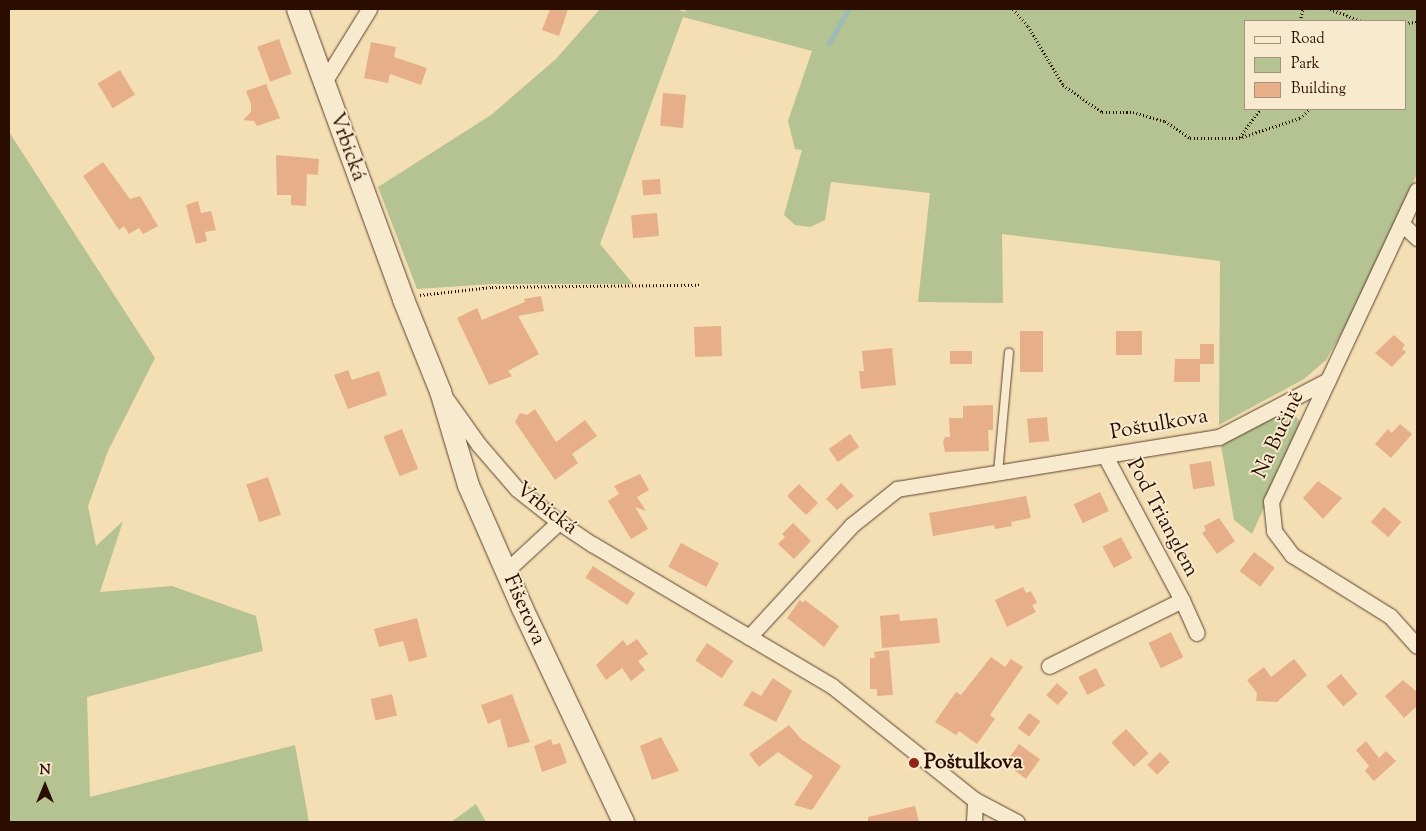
<!DOCTYPE html>
<meta charset="utf-8">
<style>
body{margin:0}
#map{position:relative;width:1426px;height:831px;overflow:hidden;background:#f4deb3;font-family:"Sorts Mill Goudy",serif}
div>[style]{position:absolute}
.green>*{inset:0;background:#b5c292}
.stream>*{height:5px;margin:-2.5px;padding:0 2.5px;transform-origin:2.5px;border-radius:2.5px;background:#9ebbb5}
.building>*{inset:0;background:#e6af89;transform-origin:0 0}
.path>*{height:3px;margin-top:-1.5px;transform-origin:0;background:repeating-linear-gradient(90deg,#2b0d00 0 1px,transparent 0 3.5px)}
.roads{filter:drop-shadow(0 0 1px #5d412d) drop-shadow(0 0 1px #5d412d)}
.lane>*{height:8px;margin:-4px;padding:0 4px;transform-origin:4px;border-radius:4px;background:#f8eace}
.street>*{height:15px;margin:-7.5px;padding:0 7.5px;transform-origin:7.5px;border-radius:7.5px;background:#f8eace}
.secondary>*{height:21px;margin:-10.5px;padding:0 10.5px;transform-origin:10.5px;border-radius:10.5px;background:#f8eace}
.dots>*{width:14px;height:14px;translate:-50% -50%;box-sizing:border-box;border:2px solid #f8eace;border-radius:50%}
span{translate:-50% -50%;white-space:nowrap;text-align:center;line-height:1.15;-webkit-text-stroke:4px #f8eace;paint-order:stroke}
.street-label{font-size:21px;color:#2b0d00}
.poi-label{font-size:21px;color:#2b0d00;font-weight:700}
.left{translate:0 -50%;text-align:left}
.frame{position:absolute;inset:0;border:10px solid #2b0d00;pointer-events:none}
.legend{position:absolute;left:1244px;top:20px;width:162px;height:90px;box-sizing:border-box;background:#f8eace;border:1px solid #a6927c;margin:0;padding:6px 9px;list-style:none;font-size:15px;color:#2b0d00}
.legend li{display:flex;align-items:center;gap:10px;height:25px}
.legend b{width:25px;border:1px solid #a6927c}
.north{position:absolute;left:20px;top:761px;width:50px;height:50px;-webkit-text-stroke:4px #f8eace;paint-order:stroke;rotate:0deg;font-size:14px;font-weight:700;line-height:20px;text-align:center;color:#2b0d00}
.north::after{content:'';display:block;margin:auto;width:18px;height:22px;background:#2b0d00;clip-path:polygon(50% 0,100% 100%,50% 72%,0 100%)}
</style>
<div id="map">
<div class="green">
<div style="clip-path:polygon(evenodd,600px 9px,675px 9px,685px 12px,686px 9px,1417px 9px,1417px 174px,1350px 319px,1326px 360px,1304px 379px,1219px 425px,1220px 261px,1002px 234px,1003px 303px,918px 302px,930px 193px,831px 182px,825px 220px,810px 227px,795px 225px,784px 215px,802px 150px,795px 149px,788px 121px,812px 51px,683px 17px,600px 244px,633px 284px,493px 284px,417px 289px,378px 187px,491px 115px,556px 59px,600px 9px,1245px 21px,1405px 21px,1405px 109px,1245px 109px,1245px 21px)"></div>
<div style="clip-path:polygon(9px 132px,155px 358px,108px 451px,88px 506px,96px 546px,123px 521px,100px 592px,172px 586px,256px 616px,263px 651px,87px 697px,90px 797px,295px 745px,309px 822px,9px 822px)"></div>
<div style="clip-path:polygon(1289px 408px,1302px 424px,1252px 534px,1234px 520px,1221px 445px)"></div>
<div style="clip-path:polygon(476px 804px,486px 822px,451px 822px)"></div>
</div>
<div class="stream">
<div style="left:829px;top:43px;width:39px;rotate:-60deg"></div>
</div>
<div class="building">
<div style="clip-path:polygon(550px 9px,568px 9px,559px 36px,542px 30px)"></div>
<div style="left:279px;top:39px;width:37px;height:23px;rotate:70deg"></div>
<div style="clip-path:polygon(371px 42px,396px 47px,394px 57px,427px 68px,421px 85px,390px 74px,388px 83px,364px 78px)"></div>
<div style="left:120px;top:70px;width:29px;height:26px;rotate:59deg"></div>
<div style="clip-path:polygon(266px 84px,280px 118px,257px 126px,254px 121px,243px 120px,251px 112px,251px 104px,246px 91px)"></div>
<div style="left:663px;top:93px;width:23px;height:33px;rotate:5deg"></div>
<div style="clip-path:polygon(276px 155px,319px 159px,318px 175px,307px 174px,306px 206px,291px 205px,291px 195px,277px 195px)"></div>
<div style="clip-path:polygon(103px 162px,130px 199px,140px 196px,158px 226px,143px 234px,139px 228px,129px 234px,124px 226px,119px 230px,83px 176px)"></div>
<div style="left:660px;top:179px;width:15px;height:18px;rotate:86deg"></div>
<div style="clip-path:polygon(198px 201px,201px 213px,211px 211px,216px 230px,205px 232px,207px 241px,196px 244px,186px 205px)"></div>
<div style="left:657px;top:213px;width:23px;height:26px;rotate:85deg"></div>
<div style="clip-path:polygon(541px 296px,544px 311px,518px 316px,539px 354px,508px 371px,512px 376px,489px 385px,457px 318px,477px 308px,482px 320px,525px 302px,524px 299px)"></div>
<div style="left:721px;top:326px;width:30px;height:27px;rotate:88deg"></div>
<div style="left:1020px;top:331px;width:23px;height:41px"></div>
<div style="left:1116px;top:331px;width:26px;height:24px"></div>
<div style="clip-path:polygon(1394px 335px,1405px 345px,1402px 349px,1406px 352px,1392px 367px,1375px 353px)"></div>
<div style="clip-path:polygon(1200px 344px,1214px 344px,1214px 364px,1200px 364px,1200px 382px,1174px 382px,1175px 359px,1200px 359px)"></div>
<div style="clip-path:polygon(892px 348px,896px 385px,861px 389px,859px 371px,864px 371px,862px 351px)"></div>
<div style="left:972px;top:351px;width:13px;height:22px;rotate:90deg"></div>
<div style="clip-path:polygon(348px 370px,352px 380px,379px 371px,387px 395px,348px 409px,334px 375px)"></div>
<div style="clip-path:polygon(993px 405px,993px 430px,988px 430px,989px 451px,945px 452px,943px 442px,945px 437px,950px 437px,949px 418px,963px 418px,963px 406px)"></div>
<div style="clip-path:polygon(535px 409px,556px 442px,585px 420px,597px 436px,572px 454px,578px 463px,555px 480px,515px 422px,520px 413px,527px 415px)"></div>
<div style="left:1047px;top:417px;width:24px;height:20px;rotate:85deg"></div>
<div style="clip-path:polygon(1400px 424px,1412px 434px,1391px 458px,1375px 444px,1388px 429px,1392px 433px)"></div>
<div style="left:402px;top:429px;width:43px;height:20px;rotate:68deg"></div>
<div style="left:850px;top:434px;width:16px;height:26px;rotate:55deg"></div>
<div style="left:1211px;top:461px;width:25px;height:22px;rotate:81deg"></div>
<div style="clip-path:polygon(640px 474px,649px 490px,637px 497px,646px 511px,635px 507px,648px 529px,631px 539px,608px 501px,619px 494px,614px 486px)"></div>
<div style="left:268px;top:477px;width:40px;height:23px;rotate:71deg"></div>
<div style="clip-path:polygon(1318px 481px,1342px 498px,1323px 519px,1303px 498px)"></div>
<div style="clip-path:polygon(841px 483px,854px 496px,837px 510px,826px 499px)"></div>
<div style="left:799px;top:484px;width:27px;height:17px;rotate:45deg"></div>
<div style="left:1100px;top:492px;width:21px;height:29px;rotate:65deg"></div>
<div style="clip-path:polygon(1026px 496px,1031px 518px,1011px 522px,1012px 526px,995px 529px,994px 525px,933px 536px,929px 513px)"></div>
<div style="left:1384px;top:507px;width:23px;height:20px;rotate:41deg"></div>
<div style="clip-path:polygon(1219px 518px,1235px 541px,1217px 554px,1202px 533px,1206px 530px,1204px 526px)"></div>
<div style="clip-path:polygon(793px 523px,811px 541px,794px 559px,778px 544px,785px 537px,782px 534px)"></div>
<div style="left:1121px;top:537px;width:24px;height:21px;rotate:62deg"></div>
<div style="left:681px;top:543px;width:43px;height:27px;rotate:28deg"></div>
<div style="left:1254px;top:552px;width:26px;height:24px;rotate:37deg"></div>
<div style="left:593px;top:566px;width:50px;height:14px;rotate:33deg"></div>
<div style="clip-path:polygon(1023px 587px,1026px 593px,1031px 591px,1037px 603px,1032px 605px,1036px 612px,1007px 627px,995px 600px)"></div>
<div style="clip-path:polygon(800px 600px,803px 603px,805px 600px,839px 626px,824px 647px,787px 618px)"></div>
<div style="clip-path:polygon(899px 614px,900px 621px,937px 618px,940px 643px,882px 648px,880px 616px)"></div>
<div style="clip-path:polygon(417px 618px,427px 657px,409px 662px,403px 641px,379px 647px,374px 629px)"></div>
<div style="left:1171px;top:632px;width:28px;height:25px;rotate:64deg"></div>
<div style="clip-path:polygon(637px 639px,648px 654px,638px 661px,645px 670px,631px 681px,622px 668px,606px 680px,596px 665px,623px 640px,627px 646px)"></div>
<div style="left:707px;top:643px;width:32px;height:21px;rotate:34deg"></div>
<div style="clip-path:polygon(889px 650px,893px 695px,877px 696px,877px 689px,870px 689px,870px 658px,875px 658px,874px 652px)"></div>
<div style="clip-path:polygon(991px 657px,1005px 667px,1011px 659px,1023px 667px,990px 715px,995px 719px,977px 744px,959px 731px,956px 735px,935px 722px,956px 692px,961px 695px)"></div>
<div style="clip-path:polygon(1294px 659px,1307px 675px,1277px 702px,1256px 701px,1257px 693px,1247px 680px,1264px 667px,1271px 677px)"></div>
<div style="left:1096px;top:668px;width:20px;height:20px;rotate:63deg"></div>
<div style="left:1341px;top:674px;width:26px;height:19px;rotate:50deg"></div>
<div style="clip-path:polygon(773px 678px,792px 691px,776px 722px,743px 705px,752px 691px,761px 696px)"></div>
<div style="clip-path:polygon(1403px 680px,1417px 692px,1417px 706px,1404px 718px,1385px 696px)"></div>
<div style="left:1057px;top:683px;width:15px;height:16px;rotate:42deg"></div>
<div style="left:392px;top:694px;width:22px;height:22px;rotate:77deg"></div>
<div style="clip-path:polygon(512px 694px,530px 742px,508px 748px,500px 719px,488px 724px,481px 705px)"></div>
<div style="left:1029px;top:713px;width:14px;height:19px;rotate:36deg"></div>
<div style="clip-path:polygon(789px 725px,801px 739px,841px 766px,812px 810px,794px 805px,813px 776px,778px 752px,759px 767px,749px 754px)"></div>
<div style="left:1126px;top:729px;width:33px;height:20px;rotate:47deg"></div>
<div style="clip-path:polygon(661px 737px,679px 771px,652px 780px,640px 746px)"></div>
<div style="clip-path:polygon(551px 739px,553px 745px,560px 743px,567px 763px,542px 772px,534px 746px)"></div>
<div style="clip-path:polygon(1366px 741px,1379px 758px,1386px 751px,1396px 761px,1374px 781px,1365px 771px,1369px 766px,1356px 750px)"></div>
<div style="left:1019px;top:744px;width:26px;height:24px;rotate:36deg"></div>
<div style="left:1160px;top:752px;width:14px;height:18px;rotate:45deg"></div>
<div style="clip-path:polygon(915px 806px,919px 822px,868px 822px,868px 817px)"></div>
</div>
<div class="path">
<div style="left:1013px;top:9px;width:23px;rotate:49deg"></div>
<div style="left:1028px;top:26px;width:69px;rotate:59.3deg"></div>
<div style="left:1063px;top:85px;width:47px;rotate:34.7deg"></div>
<div style="left:1102px;top:112px;width:31px"></div>
<div style="left:1133px;top:112px;width:33px;rotate:16deg"></div>
<div style="left:1165px;top:121px;width:30px;rotate:34deg"></div>
<div style="left:1190px;top:138px;width:49px"></div>
<div style="left:1239px;top:138px;width:64px;rotate:-18.2deg"></div>
<div style="left:1300px;top:118px;width:13px;rotate:-42deg"></div>
<div style="left:1330px;top:9px;width:33px;rotate:21deg"></div>
<div style="left:1300px;top:21px;width:12px;rotate:-76deg"></div>
<div style="left:1405px;top:23px;width:12px;rotate:-5deg"></div>
<div style="left:1240px;top:137px;width:34px;rotate:-54deg"></div>
<div style="left:420px;top:295px;width:72px;rotate:-6.3deg"></div>
<div style="left:492px;top:287px;width:207px;rotate:-0.6deg"></div>
</div>
<div class="roads">
<div class="lane">
<div style="left:998px;top:473px;width:121px;rotate:-84.8deg"></div>
</div>
<div class="street">
<div style="left:324px;top:82px;width:86px;rotate:-58.3deg"></div>
<div style="left:1417px;top:190px;width:344px;rotate:115.1deg"></div>
<div style="left:1271px;top:501px;width:30px;rotate:84deg"></div>
<div style="left:1274px;top:531px;width:30px;rotate:53deg"></div>
<div style="left:1292px;top:555px;width:115px;rotate:31.9deg"></div>
<div style="left:1390px;top:616px;width:40px;rotate:48deg"></div>
<div style="left:1402px;top:224px;width:21px;rotate:43deg"></div>
<div style="left:447px;top:400px;width:55px;rotate:54.6deg"></div>
<div style="left:479px;top:445px;width:58px;rotate:49.2deg"></div>
<div style="left:517px;top:489px;width:53px;rotate:38.2deg"></div>
<div style="left:559px;top:522px;width:40px;rotate:34deg"></div>
<div style="left:592px;top:544px;width:279px;rotate:30.6deg"></div>
<div style="left:832px;top:686px;width:183px;rotate:38.6deg"></div>
<div style="left:975px;top:800px;width:47px;rotate:27.6deg"></div>
<div style="left:507px;top:570px;width:71px;rotate:-42.7deg"></div>
<div style="left:1182px;top:600px;width:36px;rotate:66deg"></div>
<div style="left:749px;top:637px;width:152px;rotate:-47.4deg"></div>
<div style="left:852px;top:525px;width:58px;rotate:-38.7deg"></div>
<div style="left:897px;top:489px;width:326px;rotate:-9.2deg"></div>
<div style="left:1219px;top:437px;width:123px;rotate:-27.6deg"></div>
<div style="left:1049px;top:666px;width:148px;rotate:-26.4deg"></div>
<div style="left:1182px;top:600px;width:163px;rotate:-118.1deg"></div>
<div style="left:974px;top:822px;width:22px;rotate:-87deg"></div>
</div>
<div class="secondary">
<div style="left:297px;top:9px;width:309px;rotate:69.9deg"></div>
<div style="left:403px;top:299px;width:99px;rotate:68.1deg"></div>
<div style="left:440px;top:391px;width:98px;rotate:73.4deg"></div>
<div style="left:468px;top:485px;width:134px;rotate:66.3deg"></div>
<div style="left:522px;top:608px;width:237px;rotate:64.7deg"></div>
</div>
</div>
<div class="dots">
<div style="left:914px;top:763px;background:#8f2418"></div>
</div>
<div class="street-label">
<span style="left:347px;top:147px;rotate:70deg">Vrbická</span>
<span style="left:1159px;top:425px;rotate:-10deg">Poštulkova</span>
<span style="left:1279px;top:435px;rotate:-65deg">Na Bučině</span>
<span style="left:546px;top:509px;rotate:38deg">Vrbická</span>
<span style="left:1162px;top:518px;rotate:62deg">Pod Trianglem</span>
<span style="left:524px;top:610px;rotate:66deg">Fišerova</span>
</div>
<div class="poi-label">
<span class="left" style="left:924px;top:763px">Poštulkova</span>
</div>
<div class="frame"></div>
<ul class="legend">
<li><b style="height:6px;background:#f8eace"></b>Road</li>
<li><b style="height:14px;background:#b5c292"></b>Park</li>
<li><b style="height:14px;background:#e6af89"></b>Building</li>
</ul>
<div class="north">N</div>
</div>
